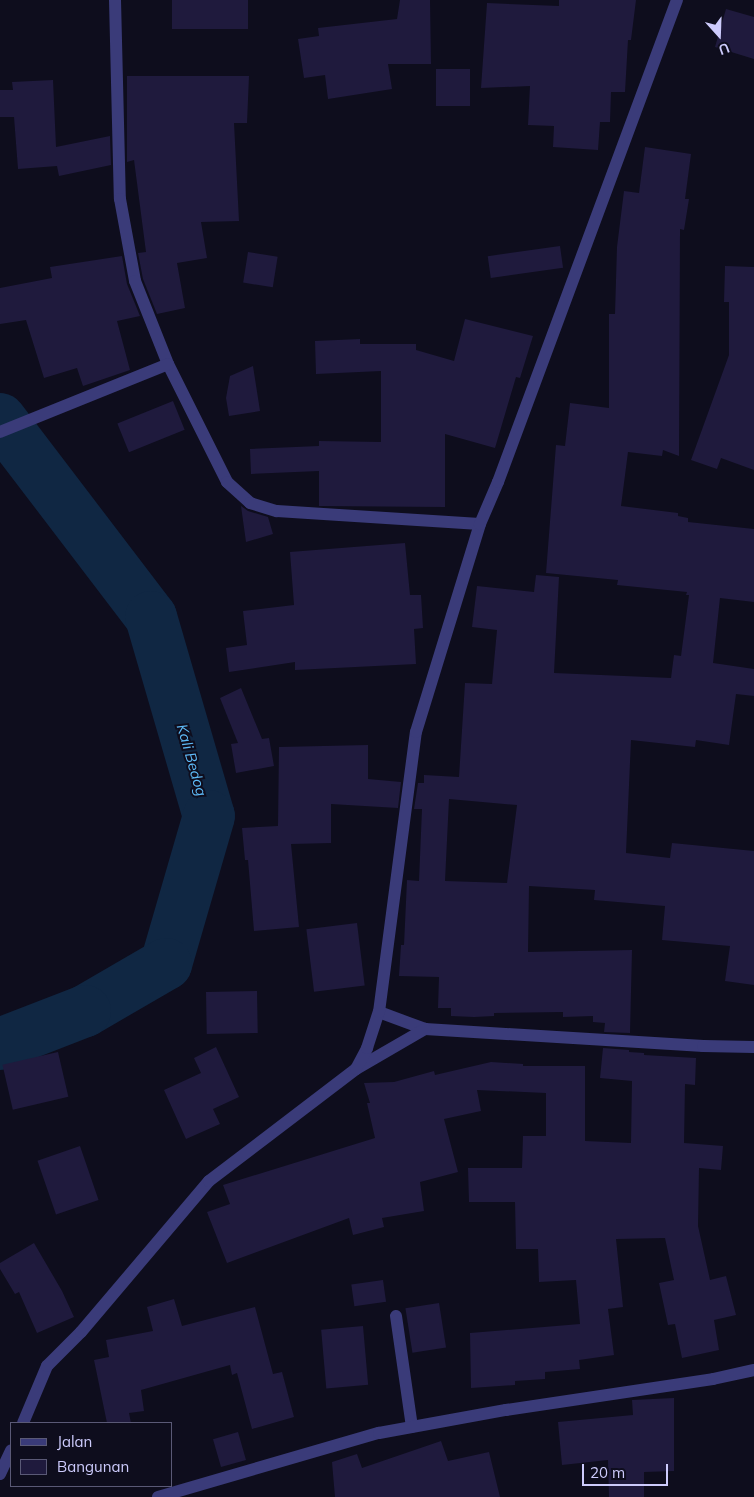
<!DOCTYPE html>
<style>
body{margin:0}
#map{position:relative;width:754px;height:1497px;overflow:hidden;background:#0e0d1d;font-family:Mulish,sans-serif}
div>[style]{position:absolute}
.river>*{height:52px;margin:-26px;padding:0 26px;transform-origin:26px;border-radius:26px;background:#102743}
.building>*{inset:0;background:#1f1a3d;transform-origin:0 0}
.minor>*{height:12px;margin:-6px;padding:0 6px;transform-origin:6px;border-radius:6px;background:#3a3b79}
span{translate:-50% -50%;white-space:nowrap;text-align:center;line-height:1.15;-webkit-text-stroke:4px #0e0d1d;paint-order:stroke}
.water-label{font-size:15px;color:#5ebaf7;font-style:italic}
.legend{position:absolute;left:10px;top:1422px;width:162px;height:65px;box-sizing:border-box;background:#0e0d1d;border:1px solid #5a5976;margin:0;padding:6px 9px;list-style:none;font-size:15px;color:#cdcbfc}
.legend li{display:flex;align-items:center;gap:10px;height:25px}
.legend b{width:25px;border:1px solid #5a5976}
.north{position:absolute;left:694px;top:10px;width:50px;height:50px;-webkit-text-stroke:4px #0e0d1d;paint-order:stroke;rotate:160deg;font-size:14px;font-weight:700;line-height:20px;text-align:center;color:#cdcbfc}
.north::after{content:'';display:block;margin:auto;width:18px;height:22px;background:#cdcbfc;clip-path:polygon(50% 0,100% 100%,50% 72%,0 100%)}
.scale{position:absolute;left:582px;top:1464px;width:86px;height:22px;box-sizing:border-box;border:2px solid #cdcbfc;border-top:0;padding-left:6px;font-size:15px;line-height:18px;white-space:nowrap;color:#cdcbfc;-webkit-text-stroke:4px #0e0d1d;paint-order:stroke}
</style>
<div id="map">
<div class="river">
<div style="left:0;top:419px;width:249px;rotate:52.7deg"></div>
<div style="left:151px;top:617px;width:207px;rotate:73.8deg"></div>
<div style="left:209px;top:816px;width:154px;rotate:106.2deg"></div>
<div style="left:166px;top:964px;width:94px;rotate:149.9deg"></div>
<div style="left:85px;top:1011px;width:91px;rotate:158.8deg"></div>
</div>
<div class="building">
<div style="left:172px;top:0;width:76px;height:29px"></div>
<div style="clip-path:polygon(400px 0,430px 0,431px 64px,388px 64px,392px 89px,328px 99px,325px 75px,304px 78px,298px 39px,319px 36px,318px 28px,397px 19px)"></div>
<div style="clip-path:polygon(559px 0,636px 0,631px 40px,628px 40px,625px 92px,611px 92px,610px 122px,600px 122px,598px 150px,553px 147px,554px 126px,528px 125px,530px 86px,481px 88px,487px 3px,559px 6px)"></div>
<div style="clip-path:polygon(726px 9px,754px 17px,754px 59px,715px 47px)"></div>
<div style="left:436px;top:69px;width:34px;height:37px"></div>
<div style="clip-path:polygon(127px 76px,249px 76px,247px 123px,234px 123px,239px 221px,201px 222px,207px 258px,177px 263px,185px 308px,157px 314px,143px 279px,138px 253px,146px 252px,134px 160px,127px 162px)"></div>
<div style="clip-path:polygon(53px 80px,56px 147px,110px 136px,111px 165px,59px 176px,57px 166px,18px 169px,14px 117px,0 117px,0 90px,13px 90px,12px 82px)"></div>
<div style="clip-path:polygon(evenodd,645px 147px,691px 154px,685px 199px,689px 199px,684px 230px,680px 229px,679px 456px,663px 450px,662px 456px,628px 452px,621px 506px,678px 513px,678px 516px,688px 518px,688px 522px,754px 529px,754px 602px,720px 598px,713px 663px,754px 669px,754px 696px,736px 694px,729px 745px,696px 740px,695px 747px,631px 740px,626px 853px,670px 858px,672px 843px,754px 851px,754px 985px,725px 981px,730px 946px,662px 940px,665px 906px,594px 900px,595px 890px,529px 886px,528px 952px,632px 950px,630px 1033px,604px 1032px,605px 1023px,593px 1022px,593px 1016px,563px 1017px,563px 1012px,494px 1013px,494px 1016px,474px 1017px,451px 1016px,451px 1008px,438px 1008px,439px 977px,399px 976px,401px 945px,404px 945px,407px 880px,419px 881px,422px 809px,414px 809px,418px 783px,424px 783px,424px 775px,459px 777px,465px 683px,492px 684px,497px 630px,472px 627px,477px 586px,534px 592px,536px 575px,559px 577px,554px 673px,671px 678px,674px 655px,681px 656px,689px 595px,686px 595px,687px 592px,617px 585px,618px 580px,546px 573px,556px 445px,565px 446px,570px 403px,609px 408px,609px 314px,615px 314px,617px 247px,624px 191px,639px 193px,645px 147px,449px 799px,517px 805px,507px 883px,445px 881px,449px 799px)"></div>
<div style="left:560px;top:246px;width:22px;height:73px;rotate:82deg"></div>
<div style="left:248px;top:252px;width:30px;height:31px;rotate:9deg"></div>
<div style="clip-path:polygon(122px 256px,127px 284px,140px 316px,117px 321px,130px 370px,83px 386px,77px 368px,44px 378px,26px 320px,0 324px,0 288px,52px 278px,50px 267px)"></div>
<div style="clip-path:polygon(725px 266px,754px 267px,754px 470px,721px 458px,717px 469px,691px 460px,729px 355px,729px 302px,724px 302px)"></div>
<div style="clip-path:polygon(465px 319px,533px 336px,520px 378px,516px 377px,495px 448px,445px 434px,445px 507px,319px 506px,319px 471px,251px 474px,250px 449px,319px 446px,319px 441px,381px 442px,381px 371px,316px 374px,315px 341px,360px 339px,360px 344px,416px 344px,416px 350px,454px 361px)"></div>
<div style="clip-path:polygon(253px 366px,260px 411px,229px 416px,226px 398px,230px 376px)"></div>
<div style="left:173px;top:401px;width:31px;height:60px;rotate:68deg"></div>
<div style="clip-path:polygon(241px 506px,248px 511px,268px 517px,273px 534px,246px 542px)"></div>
<div style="clip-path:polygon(405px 543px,410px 595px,421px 595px,423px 628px,414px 629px,416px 664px,295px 670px,295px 662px,229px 672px,226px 648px,247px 645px,243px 611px,294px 605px,290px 552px)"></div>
<div style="clip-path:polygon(241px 688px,262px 739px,269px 738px,274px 766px,236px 773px,231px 744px,238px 743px,220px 698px)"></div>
<div style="clip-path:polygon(368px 745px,368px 779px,401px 782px,398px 808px,331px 804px,331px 843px,291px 844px,299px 927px,254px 931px,248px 860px,245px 860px,242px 828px,278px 826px,279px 747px)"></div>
<div style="left:357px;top:923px;width:63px;height:51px;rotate:83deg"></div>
<div style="left:257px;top:991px;width:42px;height:51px;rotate:89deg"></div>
<div style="clip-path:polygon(216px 1047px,239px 1097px,213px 1109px,220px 1124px,186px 1139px,164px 1090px,201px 1073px,194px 1058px)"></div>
<div style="clip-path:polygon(603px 1048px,629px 1050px,629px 1052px,644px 1053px,644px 1055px,696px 1058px,695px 1085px,685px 1084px,684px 1143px,723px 1146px,721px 1170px,699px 1168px,698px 1226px,710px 1280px,726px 1276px,736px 1315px,714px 1320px,719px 1350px,682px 1358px,675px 1324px,668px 1325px,659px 1283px,674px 1280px,665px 1238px,616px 1239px,623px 1307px,608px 1309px,614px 1355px,579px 1360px,580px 1369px,545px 1372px,545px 1379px,515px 1381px,515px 1385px,471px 1388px,470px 1333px,580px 1324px,576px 1280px,539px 1282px,538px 1249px,516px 1249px,515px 1202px,469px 1202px,468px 1168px,522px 1168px,523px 1136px,546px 1136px,546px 1093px,477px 1090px,481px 1111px,444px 1119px,458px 1172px,420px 1182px,424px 1211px,382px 1218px,384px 1227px,353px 1235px,349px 1218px,227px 1263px,207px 1212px,230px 1204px,223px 1185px,375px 1138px,367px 1103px,370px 1103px,364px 1083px,394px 1082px,434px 1071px,435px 1075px,491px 1062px,523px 1064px,523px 1066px,585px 1066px,585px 1141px,631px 1143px,632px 1081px,600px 1078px)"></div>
<div style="left:58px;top:1052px;width:46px;height:57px;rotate:77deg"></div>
<div style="left:80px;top:1146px;width:57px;height:45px;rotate:71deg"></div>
<div style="clip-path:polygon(34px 1243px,62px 1291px,74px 1317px,37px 1333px,19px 1292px,15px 1294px,0 1269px,0 1263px)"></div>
<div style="left:383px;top:1280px;width:22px;height:32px;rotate:82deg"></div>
<div style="clip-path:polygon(174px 1299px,182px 1326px,255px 1307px,273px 1374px,282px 1372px,294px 1417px,252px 1429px,237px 1373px,232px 1375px,230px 1365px,141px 1390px,144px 1411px,129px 1413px,131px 1423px,107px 1423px,94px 1360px,109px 1357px,106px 1340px,153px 1331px,147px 1307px)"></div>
<div style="left:439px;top:1303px;width:45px;height:34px;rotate:81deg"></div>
<div style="left:363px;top:1326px;width:59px;height:42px;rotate:85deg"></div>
<div style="clip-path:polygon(674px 1398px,674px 1471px,644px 1472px,644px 1497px,609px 1497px,608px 1460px,562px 1465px,558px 1422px,633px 1415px,632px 1400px)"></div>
<div style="left:238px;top:1432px;width:29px;height:26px;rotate:74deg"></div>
<div style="clip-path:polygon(441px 1441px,448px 1461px,489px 1452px,500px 1497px,335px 1497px,332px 1462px,357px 1454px,362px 1468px)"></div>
</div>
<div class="minor">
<div style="left:115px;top:0;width:199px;rotate:88.6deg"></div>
<div style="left:120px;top:199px;width:83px;rotate:79.6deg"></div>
<div style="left:135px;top:281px;width:89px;rotate:68.3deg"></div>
<div style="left:168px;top:364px;width:132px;rotate:63.4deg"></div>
<div style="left:227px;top:482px;width:31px;rotate:42deg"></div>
<div style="left:250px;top:503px;width:28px;rotate:17deg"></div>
<div style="left:277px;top:511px;width:203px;rotate:3.7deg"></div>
<div style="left:0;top:432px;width:181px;rotate:-22deg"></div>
<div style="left:379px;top:1012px;width:49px;rotate:20.3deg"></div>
<div style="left:425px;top:1029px;width:279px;rotate:3.5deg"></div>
<div style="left:703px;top:1046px;width:51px;rotate:1.1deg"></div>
<div style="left:356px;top:1069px;width:80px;rotate:-30.1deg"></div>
<div style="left:396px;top:1316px;width:112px;rotate:81.8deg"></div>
<div style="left:23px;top:1423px;width:62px;rotate:-67.2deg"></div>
<div style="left:47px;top:1366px;width:48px;rotate:-45deg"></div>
<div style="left:81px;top:1332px;width:198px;rotate:-49.7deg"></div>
<div style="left:209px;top:1181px;width:185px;rotate:-37.3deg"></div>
<div style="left:356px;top:1069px;width:24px;rotate:-62deg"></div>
<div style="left:367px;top:1048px;width:38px;rotate:-72deg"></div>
<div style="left:379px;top:1012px;width:282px;rotate:-82.5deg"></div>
<div style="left:416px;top:732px;width:218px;rotate:-72.9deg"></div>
<div style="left:480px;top:524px;width:46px;rotate:-66.8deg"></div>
<div style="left:498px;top:482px;width:514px;rotate:-69.63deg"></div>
<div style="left:0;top:1474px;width:26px;rotate:-65deg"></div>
<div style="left:158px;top:1497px;width:230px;rotate:-16.2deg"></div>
<div style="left:379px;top:1433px;width:129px;rotate:-10.3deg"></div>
<div style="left:506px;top:1410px;width:209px;rotate:-8.5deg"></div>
<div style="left:713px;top:1379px;width:42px;rotate:-12.4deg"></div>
</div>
<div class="water-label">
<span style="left:192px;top:760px;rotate:74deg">Kali Bedog</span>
</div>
<ul class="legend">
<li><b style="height:6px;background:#3a3b79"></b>Jalan</li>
<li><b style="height:14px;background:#1f1a3d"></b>Bangunan</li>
</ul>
<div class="north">U</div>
<div class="scale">20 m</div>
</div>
